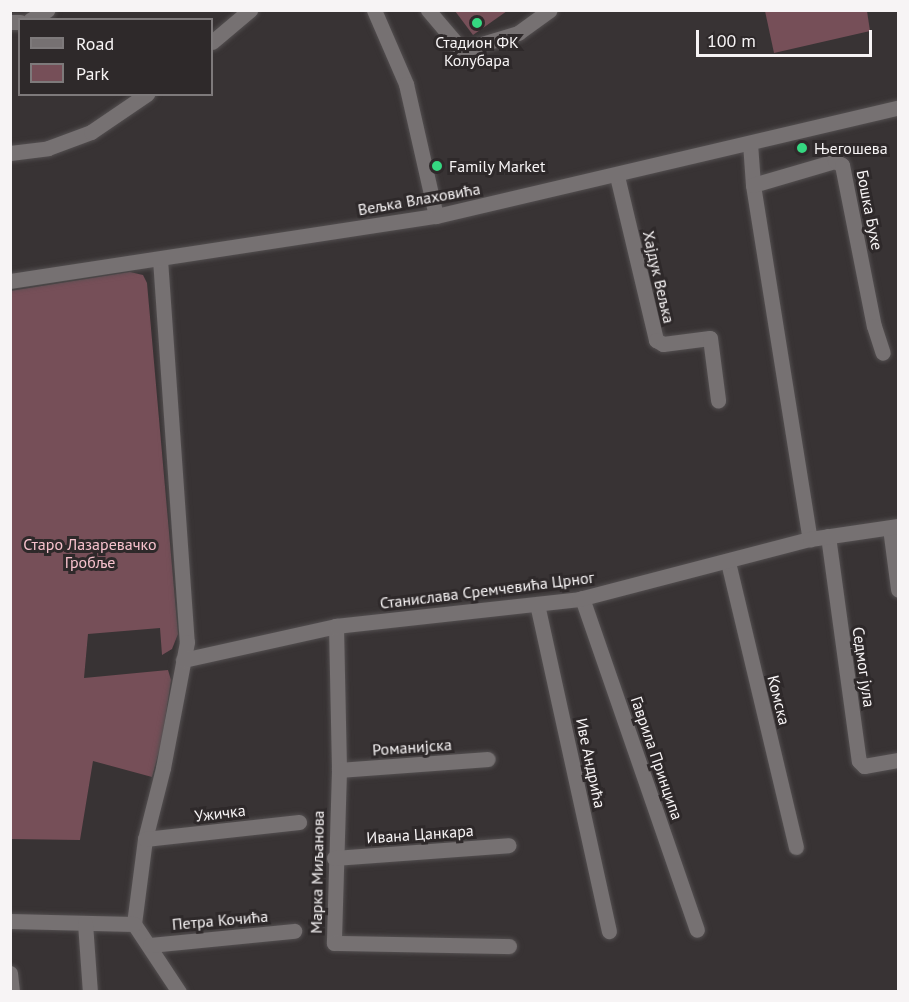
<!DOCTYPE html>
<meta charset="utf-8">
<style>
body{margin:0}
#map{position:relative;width:909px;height:1002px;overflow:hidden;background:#383334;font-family:"PT Sans",sans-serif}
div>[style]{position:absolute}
.green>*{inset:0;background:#764f58}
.roads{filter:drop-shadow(0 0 2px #534f50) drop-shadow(0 0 2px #534f50)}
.minor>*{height:15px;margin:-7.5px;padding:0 7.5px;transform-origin:7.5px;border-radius:7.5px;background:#767172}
.dots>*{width:16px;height:16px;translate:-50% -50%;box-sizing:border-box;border:3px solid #2e292a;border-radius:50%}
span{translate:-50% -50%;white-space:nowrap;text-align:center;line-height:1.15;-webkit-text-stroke:6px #2e292a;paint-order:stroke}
.poi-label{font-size:16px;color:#f7f4f5}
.left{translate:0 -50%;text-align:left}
.street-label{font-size:16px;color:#f7f4f5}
.park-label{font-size:16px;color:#f6c1cc}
.frame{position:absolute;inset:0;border:12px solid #f7f4f5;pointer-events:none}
.legend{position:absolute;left:18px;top:18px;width:195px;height:78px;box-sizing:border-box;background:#2e292a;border:2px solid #7e7a7b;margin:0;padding:8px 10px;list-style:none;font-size:18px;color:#f7f4f5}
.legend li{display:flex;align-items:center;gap:12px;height:30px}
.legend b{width:30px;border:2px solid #7e7a7b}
.scale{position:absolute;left:696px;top:30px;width:176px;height:27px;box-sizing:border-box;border:3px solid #f7f4f5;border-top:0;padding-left:8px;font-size:18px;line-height:21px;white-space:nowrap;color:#f7f4f5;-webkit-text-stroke:4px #2e292a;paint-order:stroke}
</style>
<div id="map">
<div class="green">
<div style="clip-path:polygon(455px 11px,507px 11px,473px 35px)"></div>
<div style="clip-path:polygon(765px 11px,867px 11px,870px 31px,774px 53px)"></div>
<div style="clip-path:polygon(130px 272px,143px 275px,147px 283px,178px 634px,172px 649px,162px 655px,160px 628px,88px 634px,84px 678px,168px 670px,171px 680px,162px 740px,152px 777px,93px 761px,80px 840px,11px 839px,10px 291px)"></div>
</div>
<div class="roads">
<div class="minor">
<div style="left:374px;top:10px;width:81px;rotate:66.6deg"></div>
<div style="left:406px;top:84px;width:135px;rotate:77.2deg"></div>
<div style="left:428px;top:10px;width:52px;rotate:49.6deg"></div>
<div style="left:462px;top:50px;width:59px;rotate:-16.9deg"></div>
<div style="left:518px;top:33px;width:39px;rotate:-36deg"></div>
<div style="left:30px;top:20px;width:20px;rotate:-30deg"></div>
<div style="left:10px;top:22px;width:10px"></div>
<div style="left:212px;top:42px;width:50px;rotate:-40.1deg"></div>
<div style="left:750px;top:143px;width:42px;rotate:85.9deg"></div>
<div style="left:753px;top:185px;width:359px;rotate:80.9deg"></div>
<div style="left:10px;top:153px;width:38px;rotate:-7deg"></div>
<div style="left:48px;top:148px;width:46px;rotate:-20.4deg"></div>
<div style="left:91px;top:132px;width:68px;rotate:-34.2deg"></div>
<div style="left:617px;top:176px;width:169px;rotate:76.6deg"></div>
<div style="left:656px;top:340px;width:8px;rotate:30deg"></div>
<div style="left:663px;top:344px;width:47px;rotate:-7.3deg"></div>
<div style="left:710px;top:338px;width:63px;rotate:82.6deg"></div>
<div style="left:753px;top:185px;width:85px;rotate:-16.3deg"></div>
<div style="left:835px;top:161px;width:8px;rotate:30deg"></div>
<div style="left:842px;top:165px;width:164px;rotate:78.8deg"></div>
<div style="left:874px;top:326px;width:28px;rotate:72deg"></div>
<div style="left:160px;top:259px;width:384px;rotate:86deg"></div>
<div style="left:187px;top:642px;width:128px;rotate:100.8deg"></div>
<div style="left:163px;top:768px;width:73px;rotate:104.2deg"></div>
<div style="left:145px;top:839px;width:86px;rotate:97.4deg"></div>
<div style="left:134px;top:924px;width:82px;rotate:56.5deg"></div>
<div style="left:10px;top:281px;width:431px;rotate:-8.7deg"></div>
<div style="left:436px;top:216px;width:474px;rotate:-13.2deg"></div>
<div style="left:890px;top:528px;width:62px;rotate:82.5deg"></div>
<div style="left:828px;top:536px;width:227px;rotate:82.2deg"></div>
<div style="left:859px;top:761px;width:7px;rotate:45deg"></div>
<div style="left:864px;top:766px;width:35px;rotate:-10deg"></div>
<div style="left:728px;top:562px;width:293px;rotate:76.6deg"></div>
<div style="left:582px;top:598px;width:351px;rotate:70.9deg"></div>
<div style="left:537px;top:604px;width:335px;rotate:77.6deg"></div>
<div style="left:336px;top:626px;width:144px;rotate:88.8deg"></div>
<div style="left:339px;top:770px;width:173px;rotate:91.7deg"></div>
<div style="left:334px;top:943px;width:175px;rotate:1deg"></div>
<div style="left:183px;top:660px;width:157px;rotate:-12.5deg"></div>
<div style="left:336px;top:626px;width:244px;rotate:-6.3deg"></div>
<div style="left:579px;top:599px;width:239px;rotate:-14.6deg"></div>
<div style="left:810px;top:539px;width:89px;rotate:-8.4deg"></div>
<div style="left:339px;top:770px;width:149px;rotate:-4.2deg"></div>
<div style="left:145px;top:839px;width:155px;rotate:-6.3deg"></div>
<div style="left:334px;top:858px;width:175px;rotate:-4.2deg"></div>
<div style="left:10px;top:921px;width:124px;rotate:1.4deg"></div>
<div style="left:85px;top:923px;width:69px;rotate:85.9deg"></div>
<div style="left:150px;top:945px;width:145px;rotate:-5.6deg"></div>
<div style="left:10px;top:973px;width:19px;rotate:84deg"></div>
</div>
</div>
<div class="dots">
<div style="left:477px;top:23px;background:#35d881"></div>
<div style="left:802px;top:148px;background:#35d881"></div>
<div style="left:437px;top:166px;background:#35d881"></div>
</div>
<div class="poi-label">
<span style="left:477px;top:51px">Стадион ФК<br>Колубара</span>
<span class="left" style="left:814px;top:148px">Његошева</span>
<span class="left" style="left:449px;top:166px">Family Market</span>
</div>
<div class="street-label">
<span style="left:419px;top:199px;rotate:-10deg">Вељка Влаховића</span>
<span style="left:870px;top:210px;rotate:79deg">Бошка Бухе</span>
<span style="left:659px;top:277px;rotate:77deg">Хајдук Вељка</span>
<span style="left:487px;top:590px;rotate:-7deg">Станислава Сремчевића Црног</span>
<span style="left:864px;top:667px;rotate:82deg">Седмог јула</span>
<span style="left:779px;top:700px;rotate:76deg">Комска</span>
<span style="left:412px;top:747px;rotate:-4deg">Романијска</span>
<span style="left:657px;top:758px;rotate:71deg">Гаврила Принципа</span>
<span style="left:591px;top:763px;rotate:78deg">Иве Андрића</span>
<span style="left:220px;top:813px;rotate:-7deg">Ужичка</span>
<span style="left:420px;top:834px;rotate:-4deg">Ивана Цанкара</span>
<span style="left:317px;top:872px;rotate:-89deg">Марка Миљанова</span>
<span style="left:220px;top:920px;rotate:-5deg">Петра Кочића</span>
</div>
<div class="park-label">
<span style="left:90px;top:553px">Старо Лазаревачко<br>Гробље</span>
</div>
<div class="frame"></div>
<ul class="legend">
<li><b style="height:8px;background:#767172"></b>Road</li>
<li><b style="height:16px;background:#764f58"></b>Park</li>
</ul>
<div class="scale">100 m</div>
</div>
